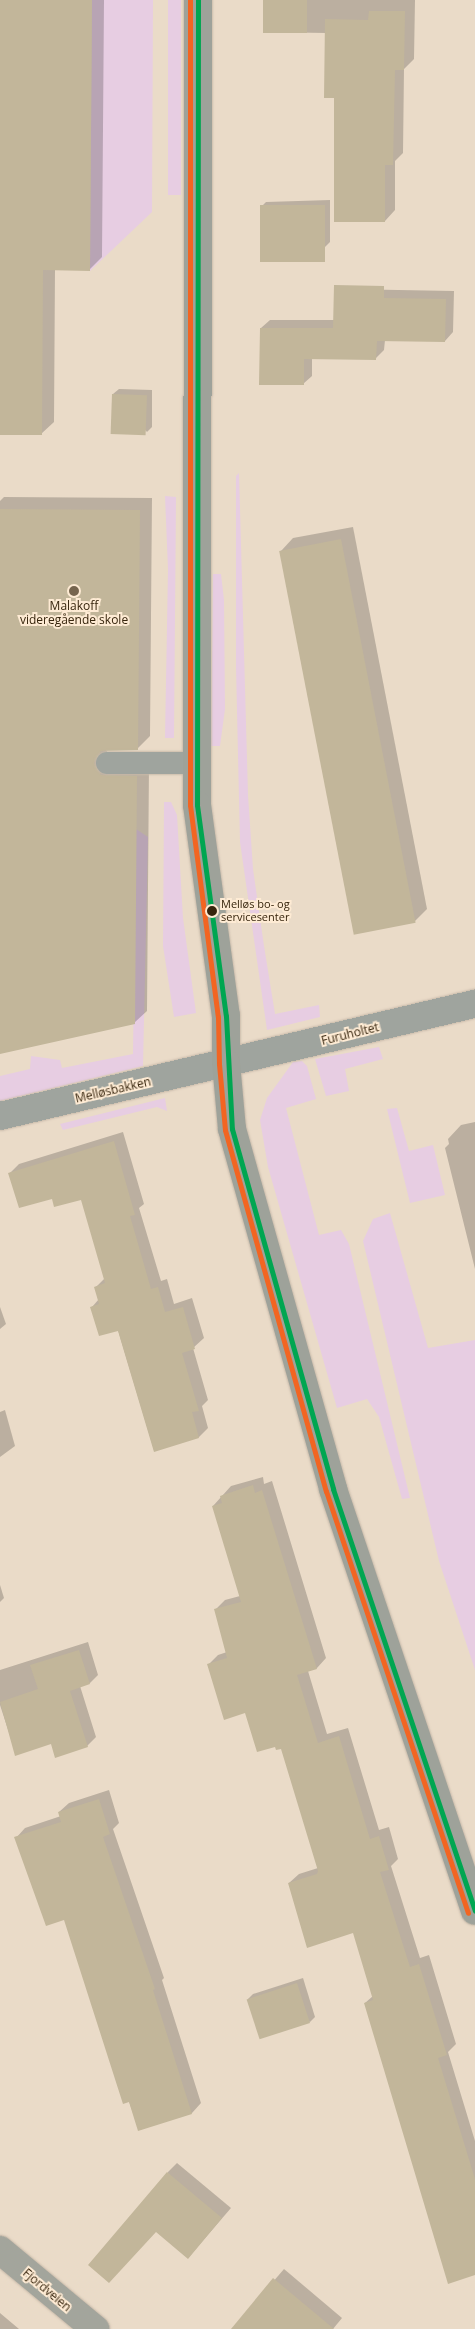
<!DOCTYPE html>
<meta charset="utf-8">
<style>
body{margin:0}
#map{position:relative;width:475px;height:2329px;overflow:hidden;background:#eadbc8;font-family:"Open Sans",sans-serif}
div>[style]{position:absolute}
.green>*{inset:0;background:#e7cde2;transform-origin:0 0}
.shadow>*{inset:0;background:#0003}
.building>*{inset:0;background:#c2b69a;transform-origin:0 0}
.roads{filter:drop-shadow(0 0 1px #c7b9a9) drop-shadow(0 0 1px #c7b9a9)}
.lane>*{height:22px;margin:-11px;padding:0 11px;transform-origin:11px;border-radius:11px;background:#9fa49e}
.street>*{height:28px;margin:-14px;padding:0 14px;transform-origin:14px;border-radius:14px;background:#9fa49e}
.secondary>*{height:28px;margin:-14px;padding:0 14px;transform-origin:14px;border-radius:14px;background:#9ea29a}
.primary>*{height:28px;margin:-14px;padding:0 14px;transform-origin:14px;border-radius:14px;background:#a3a59c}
.bus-1>*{height:5px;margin:-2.5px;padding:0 2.5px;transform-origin:2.5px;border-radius:2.5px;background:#00a651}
.bus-2>*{height:5px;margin:-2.5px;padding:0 2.5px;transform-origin:2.5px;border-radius:2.5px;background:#f26522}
.dots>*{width:14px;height:14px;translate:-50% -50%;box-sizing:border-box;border:2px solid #feebd4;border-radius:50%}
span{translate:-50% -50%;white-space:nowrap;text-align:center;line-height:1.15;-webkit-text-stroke:4px #feebd4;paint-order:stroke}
.bus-label{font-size:11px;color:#37250d}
.left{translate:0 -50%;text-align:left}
.poi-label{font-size:12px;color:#37250d}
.street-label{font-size:12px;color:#37250d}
</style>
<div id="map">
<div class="green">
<div style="clip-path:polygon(92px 0,153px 0,152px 212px,90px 271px)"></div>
<div style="left:168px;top:0;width:13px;height:195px"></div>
<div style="clip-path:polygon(239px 473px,248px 795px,253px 869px,264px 946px,275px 1014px,319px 1005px,320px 1017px,267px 1030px,240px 842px,236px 667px,236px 476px)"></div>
<div style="clip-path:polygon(165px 496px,176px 497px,174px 738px,165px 738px,168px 569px)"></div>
<div style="clip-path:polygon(213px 574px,221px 574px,224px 600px,225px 709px,220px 746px,211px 746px)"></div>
<div style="clip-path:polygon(164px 802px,171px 802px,177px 815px,183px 918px,196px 1013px,174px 1017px,163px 946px)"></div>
<div style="clip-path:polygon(136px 829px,148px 837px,143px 1066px,0 1101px,0 1076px,30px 1069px,31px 1056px,60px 1060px,62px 1068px,133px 1054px)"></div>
<div style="clip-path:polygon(379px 1047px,383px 1059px,345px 1069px,349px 1091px,326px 1096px,315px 1059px)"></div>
<div style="clip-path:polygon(302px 1061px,307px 1066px,316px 1099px,286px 1108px,319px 1235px,341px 1230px,349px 1244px,410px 1498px,402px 1499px,379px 1417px,367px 1399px,337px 1408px,268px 1167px,260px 1120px,267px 1098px,293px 1062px)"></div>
<div style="clip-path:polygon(165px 1098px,167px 1111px,157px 1107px,63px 1130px,60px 1124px)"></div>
<div style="clip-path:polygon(397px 1108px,409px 1151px,433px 1145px,445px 1195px,410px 1203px,387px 1109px)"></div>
<div style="clip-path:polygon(390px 1213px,428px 1348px,475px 1340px,475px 1670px,439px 1561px,363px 1241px,373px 1219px)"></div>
</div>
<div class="shadow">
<div style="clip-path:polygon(0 0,104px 0,102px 257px,89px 270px,55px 269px,54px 422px,41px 434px,0 434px)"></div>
<div style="clip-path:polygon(264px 0,415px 0,414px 59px,404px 69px,403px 153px,395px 161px,395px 210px,385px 221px,335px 97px,326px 33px,263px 32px)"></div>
<div style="clip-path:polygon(330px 200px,330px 242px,325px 247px,261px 207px,266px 202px)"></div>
<div style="clip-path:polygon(343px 289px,454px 291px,453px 332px,445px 341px,385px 340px,384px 350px,376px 358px,312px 358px,312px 376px,303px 384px,261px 328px,270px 320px,335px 320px)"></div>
<div style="clip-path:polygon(119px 389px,152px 390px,152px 427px,147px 432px,113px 394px)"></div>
<div style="clip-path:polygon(4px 497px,152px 498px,150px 736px,137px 749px,106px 750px,113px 762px,149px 764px,147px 1011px,134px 1023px,0 1053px,0 501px)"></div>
<div style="clip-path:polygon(353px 527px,427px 909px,414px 922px,281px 551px,293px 538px)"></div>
<div style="clip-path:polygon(475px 1122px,475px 1269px,445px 1148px,449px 1144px,448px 1139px,461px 1125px)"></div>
<div style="clip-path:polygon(123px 1132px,144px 1204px,139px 1208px,161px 1281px,167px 1279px,174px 1304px,192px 1298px,204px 1338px,193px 1348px,208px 1400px,202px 1406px,208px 1428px,199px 1437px,154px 1450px,118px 1330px,92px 1307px,99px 1299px,96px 1287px,105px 1278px,82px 1198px,53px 1197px,10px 1173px,19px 1164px)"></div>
<div style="clip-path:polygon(0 1307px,6px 1324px,0 1329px)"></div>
<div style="clip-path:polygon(5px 1410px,15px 1446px,0 1457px,0 1412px)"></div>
<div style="clip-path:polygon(263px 1477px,264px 1484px,272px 1481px,326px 1658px,317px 1668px,308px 1671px,327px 1734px,348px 1728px,379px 1830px,389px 1827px,398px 1859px,391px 1866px,420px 1958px,429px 1955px,456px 2044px,448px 2052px,475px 2141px,475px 2274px,365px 2003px,373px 1996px,354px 1931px,289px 1883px,299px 1874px,318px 1868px,282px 1747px,246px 1712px,209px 1664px,218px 1655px,227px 1652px,215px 1610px,225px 1600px,240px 1596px,213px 1506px,231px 1486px)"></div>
<div style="clip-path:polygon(0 1585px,4px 1598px,0 1602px)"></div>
<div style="clip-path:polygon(88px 1642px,98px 1675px,90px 1683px,80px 1686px,96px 1737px,87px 1746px,51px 1743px,16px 1754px,0 1705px,0 1670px)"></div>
<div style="clip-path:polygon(109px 1790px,119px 1823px,113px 1829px,164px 1978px,162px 1980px,201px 2103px,192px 2113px,139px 2130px,65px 1918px,16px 1838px,25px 1828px,61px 1816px,59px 1812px,69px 1803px)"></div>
<div style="clip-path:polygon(303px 1978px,315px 2017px,310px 2022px,248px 1999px,253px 1994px)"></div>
<div style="clip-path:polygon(177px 2163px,231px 2208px,188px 2258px,156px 2231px,168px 2172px)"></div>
<div style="clip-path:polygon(284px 2269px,342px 2318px,333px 2329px,241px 2329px,236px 2325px)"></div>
<div style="clip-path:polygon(0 2313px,19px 2329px,0 2329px)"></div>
</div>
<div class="building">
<div style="clip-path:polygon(0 0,92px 0,90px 271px,43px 270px,42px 435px,0 435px)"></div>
<div style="left:263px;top:0;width:44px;height:33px"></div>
<div style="clip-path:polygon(369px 11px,405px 11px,404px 70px,395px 70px,393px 165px,385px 165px,385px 222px,334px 222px,334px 98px,324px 98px,325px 19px,368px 20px)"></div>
<div style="left:325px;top:205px;width:57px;height:65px;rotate:90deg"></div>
<div style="clip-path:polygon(334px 285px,384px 286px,384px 298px,446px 299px,445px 342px,377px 341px,376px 360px,304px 359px,304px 385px,259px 385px,260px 328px,333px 328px)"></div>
<div style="left:112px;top:394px;width:35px;height:40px;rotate:2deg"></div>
<div style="clip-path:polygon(0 509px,140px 510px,138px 750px,101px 751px,94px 763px,101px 775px,137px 776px,135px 1024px,0 1054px)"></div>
<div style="left:341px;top:539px;width:391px;height:63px;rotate:79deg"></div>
<div style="clip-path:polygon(114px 1141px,135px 1215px,130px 1216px,151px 1289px,158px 1287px,165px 1312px,183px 1307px,195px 1349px,182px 1353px,199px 1411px,192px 1412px,199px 1438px,154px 1452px,118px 1331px,99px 1336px,90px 1307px,99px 1304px,94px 1287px,105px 1283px,81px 1200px,54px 1207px,52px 1199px,19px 1208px,8px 1173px)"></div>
<div style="clip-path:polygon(253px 1485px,255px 1493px,262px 1490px,317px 1669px,297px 1675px,318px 1743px,339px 1736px,370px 1839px,379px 1836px,389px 1870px,380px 1872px,410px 1967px,419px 1964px,447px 2055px,438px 2058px,475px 2179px,475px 2275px,448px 2284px,364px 2003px,373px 2000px,353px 1933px,307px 1948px,288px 1883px,317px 1874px,318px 1871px,281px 1749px,276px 1750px,275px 1747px,257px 1752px,245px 1713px,224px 1720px,207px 1664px,227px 1658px,214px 1609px,241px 1602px,212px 1506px,222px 1503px,220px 1496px)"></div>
<div style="clip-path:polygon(79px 1650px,90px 1684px,70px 1691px,88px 1747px,55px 1758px,51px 1744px,15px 1756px,0 1702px,38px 1689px,30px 1665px)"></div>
<div style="clip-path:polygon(99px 1799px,110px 1834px,103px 1837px,155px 1989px,153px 1990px,192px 2114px,138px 2131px,129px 2102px,123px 2104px,64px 1920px,46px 1926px,14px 1837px,61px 1822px,58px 1812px)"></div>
<div style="left:297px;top:1983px;width:42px;height:53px;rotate:72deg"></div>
<div style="clip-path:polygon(167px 2172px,222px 2218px,188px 2259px,156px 2232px,109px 2283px,88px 2265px)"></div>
<div style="clip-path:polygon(273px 2278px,334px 2329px,231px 2329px)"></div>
</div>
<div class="roads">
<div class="lane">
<div style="left:107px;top:763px;width:90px"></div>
</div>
<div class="street">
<div style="left:0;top:1116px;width:488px;rotate:-13.3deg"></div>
</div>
<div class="secondary">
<div style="left:198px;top:0;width:805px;rotate:90.07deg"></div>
<div style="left:197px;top:805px;width:213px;rotate:82.2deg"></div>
<div style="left:226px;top:1016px;width:47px;rotate:90deg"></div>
<div style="left:226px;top:1063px;width:66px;rotate:84.8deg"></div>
<div style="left:232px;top:1129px;width:374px;rotate:74.3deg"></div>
<div style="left:333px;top:1489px;width:445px;rotate:71.4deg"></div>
</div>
<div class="primary">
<div style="left:0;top:2250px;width:124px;rotate:39.7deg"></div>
</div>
</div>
<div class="bus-1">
<div style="left:198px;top:0;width:805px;rotate:90.07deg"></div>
<div style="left:197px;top:805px;width:213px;rotate:82.2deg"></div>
<div style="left:226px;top:1016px;width:113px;rotate:87deg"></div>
<div style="left:232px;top:1129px;width:374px;rotate:74.3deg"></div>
<div style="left:333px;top:1489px;width:445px;rotate:71.4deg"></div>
</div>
<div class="bus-2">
<div style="left:190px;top:0;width:805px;rotate:90deg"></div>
<div style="left:190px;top:805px;width:214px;rotate:82.5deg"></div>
<div style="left:218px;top:1017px;width:47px;rotate:88.8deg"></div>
<div style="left:219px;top:1064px;width:66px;rotate:84.8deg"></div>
<div style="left:225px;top:1130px;width:375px;rotate:74.4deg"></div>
<div style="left:326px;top:1491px;width:445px;rotate:71.4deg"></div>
</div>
<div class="dots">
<div style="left:74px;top:591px;background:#76654e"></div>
<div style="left:212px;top:911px;background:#37250d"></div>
</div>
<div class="bus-label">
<span class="left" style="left:221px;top:911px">Melløs bo- og<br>servicesenter</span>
</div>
<div class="poi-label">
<span style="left:74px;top:613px">Malakoff<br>videregående skole</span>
</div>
<div class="street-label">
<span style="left:350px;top:1034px;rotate:-14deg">Furuholtet</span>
<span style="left:113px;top:1090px;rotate:-13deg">Melløsbakken</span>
<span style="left:47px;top:2290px;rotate:40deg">Fjordveien</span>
</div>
</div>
